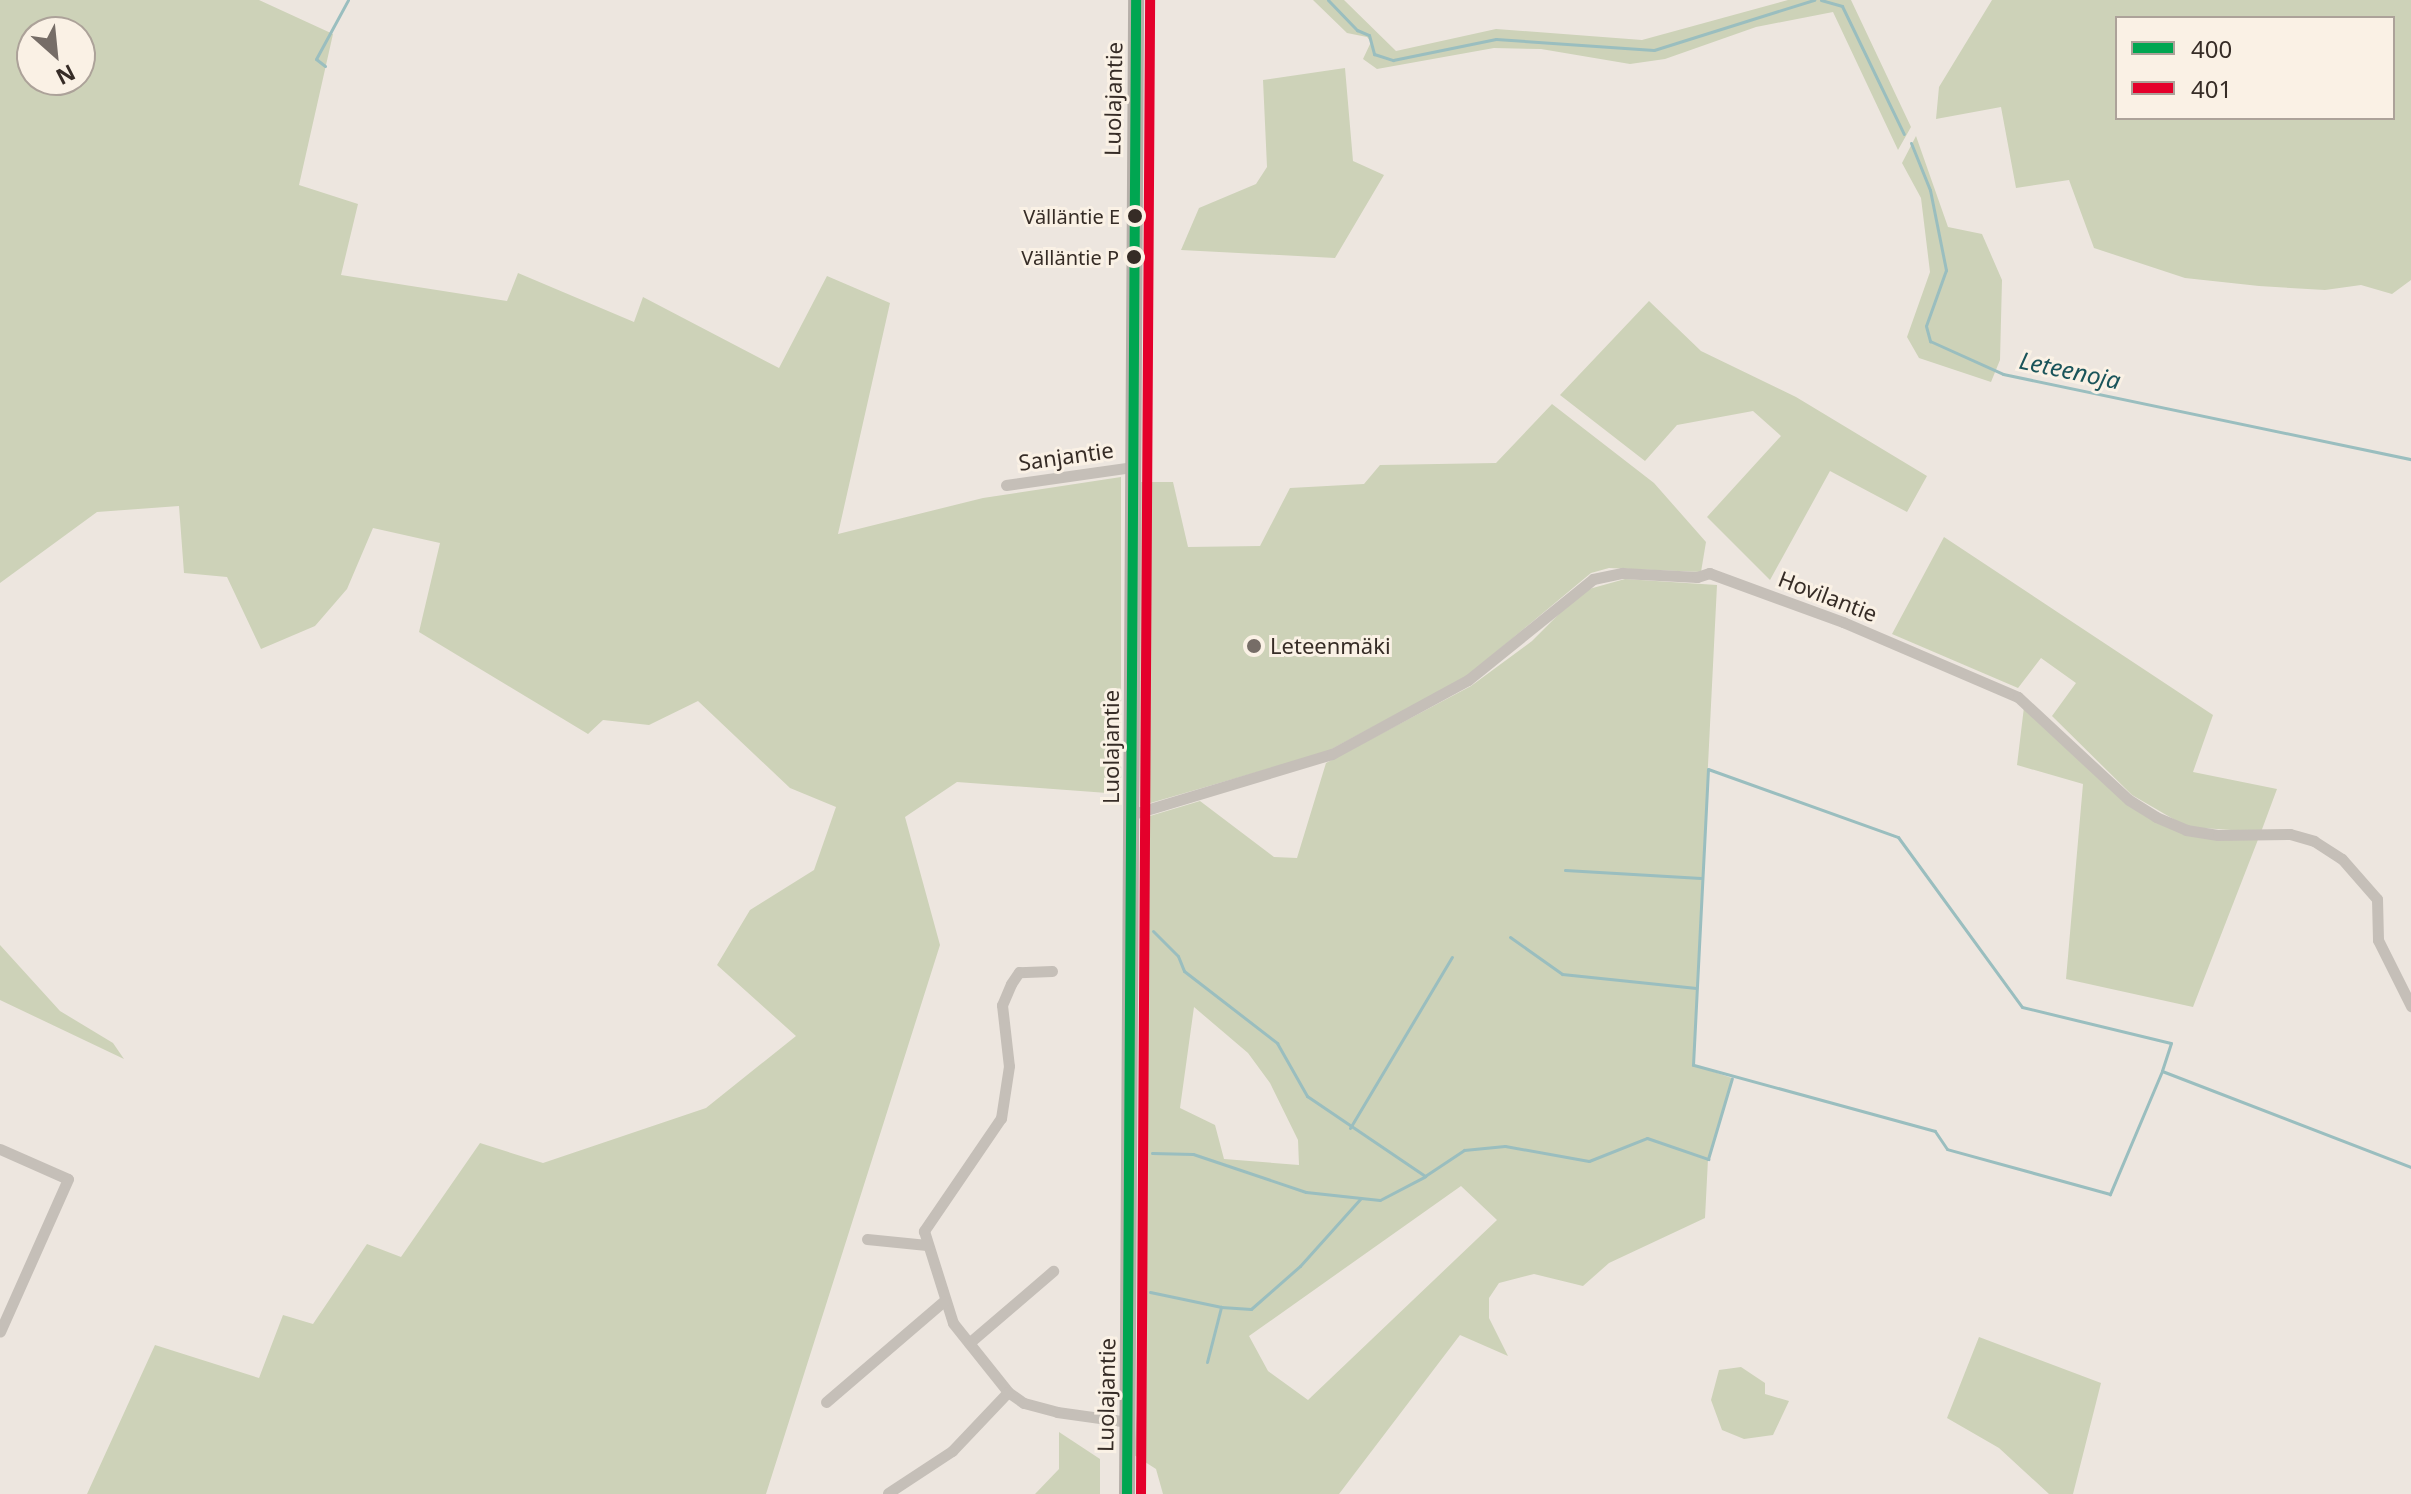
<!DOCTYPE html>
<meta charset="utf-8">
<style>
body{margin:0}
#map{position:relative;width:2411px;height:1494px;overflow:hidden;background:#ede6df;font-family:"Noto Sans",sans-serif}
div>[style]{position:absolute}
.green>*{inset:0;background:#cdd2b8}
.stream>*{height:3px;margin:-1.5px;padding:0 1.5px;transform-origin:1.5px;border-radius:1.5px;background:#9abebf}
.minor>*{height:11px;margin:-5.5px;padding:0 5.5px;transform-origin:5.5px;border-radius:5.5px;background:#c5bfb8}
.secondary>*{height:16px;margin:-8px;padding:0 8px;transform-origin:8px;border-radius:8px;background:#b6afa9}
.bus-1>*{height:10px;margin:-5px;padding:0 5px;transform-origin:5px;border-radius:5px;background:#00a651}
.bus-2>*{height:10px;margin:-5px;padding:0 5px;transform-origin:5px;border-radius:5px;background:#e4002b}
.dots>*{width:22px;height:22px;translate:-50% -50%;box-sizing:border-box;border:4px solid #faf1e5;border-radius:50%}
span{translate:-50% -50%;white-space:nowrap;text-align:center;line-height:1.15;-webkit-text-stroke:6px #faf1e5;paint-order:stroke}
.bus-label{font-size:20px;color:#362c26}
.right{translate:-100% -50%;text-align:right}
.street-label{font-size:22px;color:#362c26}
.poi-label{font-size:22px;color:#362c26}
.left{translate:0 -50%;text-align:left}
.water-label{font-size:24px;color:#1a545a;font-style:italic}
.legend{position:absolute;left:2115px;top:16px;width:280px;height:104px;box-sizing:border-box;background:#faf1e5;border:2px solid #aca299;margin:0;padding:10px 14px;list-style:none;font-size:24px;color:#362c26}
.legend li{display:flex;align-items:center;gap:16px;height:40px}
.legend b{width:40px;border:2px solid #aca299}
.north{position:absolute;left:16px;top:16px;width:80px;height:80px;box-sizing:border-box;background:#faf1e5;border:2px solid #aca299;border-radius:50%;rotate:153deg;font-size:22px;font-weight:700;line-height:32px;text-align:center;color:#362c26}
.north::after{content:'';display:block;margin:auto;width:28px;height:36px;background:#766d67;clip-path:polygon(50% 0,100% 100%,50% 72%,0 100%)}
</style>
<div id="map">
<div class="green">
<div style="clip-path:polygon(evenodd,0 0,259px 0,333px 34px,299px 185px,358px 204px,341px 275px,507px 301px,518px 273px,634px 322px,643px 297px,779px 368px,827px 276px,890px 303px,838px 534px,983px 498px,1121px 477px,1121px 794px,957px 782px,905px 817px,940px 945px,766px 1494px,87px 1494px,155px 1345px,259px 1378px,283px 1315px,313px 1324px,367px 1244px,401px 1257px,480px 1143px,543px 1163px,706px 1108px,796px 1036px,717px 965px,750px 910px,814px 870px,836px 807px,790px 788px,698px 701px,649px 725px,603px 720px,588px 734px,419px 632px,440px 543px,373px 528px,347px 589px,315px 626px,261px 649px,227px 577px,184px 573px,179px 506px,97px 512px,0 583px,0 0,32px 32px,80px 32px,80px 80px,32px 80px,32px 32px)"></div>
<div style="clip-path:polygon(1313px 0,1344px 0,1396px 51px,1496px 29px,1642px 40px,1788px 0,1851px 0,1911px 127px,1898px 150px,1833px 12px,1756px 27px,1665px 59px,1630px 64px,1541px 49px,1494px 48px,1377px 69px,1363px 59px,1371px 42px,1367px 37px,1347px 33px)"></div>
<div style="clip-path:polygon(evenodd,1992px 0,2411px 0,2411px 280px,2392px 294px,2361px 285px,2325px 290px,2259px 286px,2185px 278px,2094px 248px,2069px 180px,2016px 188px,2001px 107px,1936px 119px,1939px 87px,1992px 0,2117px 18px,2393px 18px,2393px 118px,2117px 118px,2117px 18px)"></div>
<div style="clip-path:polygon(1345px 68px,1353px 161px,1384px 175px,1335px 258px,1181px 250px,1199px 208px,1256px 184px,1267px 167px,1263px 80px)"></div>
<div style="clip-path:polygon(1916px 136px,1948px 227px,1982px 234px,2002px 280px,2000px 360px,1991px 382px,1919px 358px,1907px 337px,1930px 272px,1921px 198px,1902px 163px)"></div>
<div style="clip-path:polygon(1649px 301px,1701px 351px,1796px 397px,1927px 476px,1907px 512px,1830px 471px,1770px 580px,1707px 517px,1781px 436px,1753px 411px,1677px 425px,1645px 461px,1560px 395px)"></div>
<div style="clip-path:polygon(1552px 404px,1654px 483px,1706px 542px,1701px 572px,1609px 568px,1591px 573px,1466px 677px,1326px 752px,1140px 806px,1135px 482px,1173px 482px,1188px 547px,1260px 546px,1290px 488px,1364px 484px,1380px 465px,1496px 463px)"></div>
<div style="clip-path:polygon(1944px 537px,2213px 715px,2193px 772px,2277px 789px,2261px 832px,2187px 827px,2132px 795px,2052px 716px,2076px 683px,2041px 658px,2018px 688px,1892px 634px)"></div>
<div style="clip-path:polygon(evenodd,1625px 579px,1717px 585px,1693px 1065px,1732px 1078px,1708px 1159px,1705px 1218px,1609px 1263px,1583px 1286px,1534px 1274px,1499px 1283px,1489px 1298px,1489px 1318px,1508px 1356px,1460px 1335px,1339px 1494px,1163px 1494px,1156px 1469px,1134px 1455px,1139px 1384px,1143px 826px,1150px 816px,1200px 801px,1274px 857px,1297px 858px,1326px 763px,1471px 686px,1532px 641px,1582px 591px,1625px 579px,1194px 1007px,1248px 1053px,1270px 1083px,1298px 1140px,1299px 1165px,1224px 1159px,1215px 1125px,1180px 1108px,1194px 1007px,1625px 579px,1461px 1186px,1497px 1220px,1308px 1400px,1268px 1371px,1249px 1336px,1461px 1186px)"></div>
<div style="clip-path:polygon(2024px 707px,2127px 801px,2187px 832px,2259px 837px,2193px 1007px,2066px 979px,2083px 784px,2017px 765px)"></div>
<div style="clip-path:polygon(0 945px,60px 1011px,113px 1043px,124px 1059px,0 1000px)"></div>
<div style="clip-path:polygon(1979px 1337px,2101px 1383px,2073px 1494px,2049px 1494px,1999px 1448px,1947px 1418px)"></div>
<div style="clip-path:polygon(1741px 1367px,1765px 1383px,1765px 1394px,1789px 1401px,1773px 1435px,1744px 1439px,1722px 1430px,1711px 1400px,1719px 1370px)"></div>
<div style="clip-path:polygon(1059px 1432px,1100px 1459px,1100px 1494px,1035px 1494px,1059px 1469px)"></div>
</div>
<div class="stream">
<div style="left:1328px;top:0;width:42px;rotate:46deg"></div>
<div style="left:1357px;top:30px;width:13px;rotate:23deg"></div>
<div style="left:1369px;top:35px;width:20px;rotate:75deg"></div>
<div style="left:1374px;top:54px;width:20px;rotate:18deg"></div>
<div style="left:1393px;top:60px;width:105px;rotate:-11.5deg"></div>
<div style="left:1496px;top:39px;width:158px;rotate:4deg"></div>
<div style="left:1654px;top:50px;width:168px;rotate:-17.4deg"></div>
<div style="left:1821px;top:0;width:22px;rotate:16deg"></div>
<div style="left:1842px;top:6px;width:142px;rotate:64.2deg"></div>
<div style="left:325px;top:66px;width:11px;rotate:-142deg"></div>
<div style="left:316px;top:59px;width:67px;rotate:-61.5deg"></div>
<div style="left:1911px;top:143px;width:51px;rotate:68deg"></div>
<div style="left:1930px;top:190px;width:82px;rotate:78.7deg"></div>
<div style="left:1946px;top:270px;width:59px;rotate:109.7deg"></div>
<div style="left:1926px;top:326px;width:16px;rotate:75deg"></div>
<div style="left:1930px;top:341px;width:80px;rotate:24.3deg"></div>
<div style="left:2003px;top:374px;width:417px;rotate:11.8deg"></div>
<div style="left:1565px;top:870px;width:136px;rotate:3.4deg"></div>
<div style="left:1153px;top:931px;width:35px;rotate:45deg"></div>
<div style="left:1178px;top:956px;width:16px;rotate:68deg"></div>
<div style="left:1184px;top:971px;width:118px;rotate:37.7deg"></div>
<div style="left:1277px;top:1043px;width:61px;rotate:60.5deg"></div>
<div style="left:1307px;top:1096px;width:143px;rotate:34.1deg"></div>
<div style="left:1425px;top:1176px;width:47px;rotate:-33.7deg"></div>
<div style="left:1464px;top:1150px;width:41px;rotate:-5.6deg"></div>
<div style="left:1505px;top:1146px;width:85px;rotate:10.1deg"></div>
<div style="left:1589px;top:1161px;width:62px;rotate:-21.6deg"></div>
<div style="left:1647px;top:1138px;width:65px;rotate:19deg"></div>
<div style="left:1708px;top:1159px;width:84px;rotate:-73.5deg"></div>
<div style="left:1510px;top:937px;width:64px;rotate:35.4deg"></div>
<div style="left:1562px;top:974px;width:135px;rotate:6deg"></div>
<div style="left:2162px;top:1071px;width:134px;rotate:112.9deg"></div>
<div style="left:2110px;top:1194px;width:169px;rotate:-164.6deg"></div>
<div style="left:1947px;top:1149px;width:22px;rotate:-124deg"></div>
<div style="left:1935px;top:1131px;width:251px;rotate:-164.7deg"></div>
<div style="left:1693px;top:1065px;width:296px;rotate:-87.1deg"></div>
<div style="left:1708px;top:769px;width:202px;rotate:19.7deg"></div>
<div style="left:1898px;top:837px;width:210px;rotate:53.9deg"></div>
<div style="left:2022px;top:1007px;width:153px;rotate:13.6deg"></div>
<div style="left:2171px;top:1043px;width:29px;rotate:108deg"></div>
<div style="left:2162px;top:1071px;width:267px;rotate:21.1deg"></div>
<div style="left:1350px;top:1128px;width:199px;rotate:-59.2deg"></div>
<div style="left:1152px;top:1153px;width:41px;rotate:1.4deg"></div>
<div style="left:1193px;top:1154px;width:119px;rotate:18.6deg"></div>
<div style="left:1306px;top:1192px;width:74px;rotate:6.2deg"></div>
<div style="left:1380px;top:1200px;width:50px;rotate:-27.6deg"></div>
<div style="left:1150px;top:1292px;width:73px;rotate:11.9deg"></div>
<div style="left:1207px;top:1362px;width:57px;rotate:-75.7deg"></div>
<div style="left:1221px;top:1307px;width:30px;rotate:4deg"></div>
<div style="left:1251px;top:1309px;width:65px;rotate:-41.3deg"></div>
<div style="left:1300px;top:1266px;width:91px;rotate:-48.1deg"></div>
</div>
<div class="minor">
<div style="left:1006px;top:485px;width:127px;rotate:-8.1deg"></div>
<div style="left:1133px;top:814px;width:208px;rotate:-16.8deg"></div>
<div style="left:1332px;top:754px;width:155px;rotate:-28.6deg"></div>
<div style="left:1468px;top:680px;width:161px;rotate:-38.9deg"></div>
<div style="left:1593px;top:579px;width:30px;rotate:-12deg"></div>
<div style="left:1622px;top:573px;width:75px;rotate:3.1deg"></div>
<div style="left:1697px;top:577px;width:13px;rotate:-18deg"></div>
<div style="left:1709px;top:573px;width:143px;rotate:20.1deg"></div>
<div style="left:1843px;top:622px;width:190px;rotate:23.2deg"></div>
<div style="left:2018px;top:697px;width:151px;rotate:42.9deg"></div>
<div style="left:2129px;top:800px;width:32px;rotate:32deg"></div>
<div style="left:2156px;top:817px;width:33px;rotate:23deg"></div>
<div style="left:2186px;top:830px;width:32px;rotate:9deg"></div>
<div style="left:2218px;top:835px;width:72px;rotate:-0.8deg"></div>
<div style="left:2290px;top:834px;width:25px;rotate:16deg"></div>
<div style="left:2314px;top:841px;width:33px;rotate:33deg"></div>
<div style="left:2342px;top:859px;width:53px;rotate:48.8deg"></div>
<div style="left:2377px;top:899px;width:41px;rotate:88.6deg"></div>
<div style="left:2378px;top:940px;width:74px;rotate:63.4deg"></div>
<div style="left:1052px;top:971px;width:33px;rotate:178deg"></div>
<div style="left:1019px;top:972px;width:14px;rotate:124deg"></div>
<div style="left:1011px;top:984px;width:23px;rotate:113deg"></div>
<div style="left:1002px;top:1005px;width:61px;rotate:83.5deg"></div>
<div style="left:1009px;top:1066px;width:53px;rotate:98.7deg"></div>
<div style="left:1001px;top:1118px;width:137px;rotate:124.3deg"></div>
<div style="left:924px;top:1231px;width:96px;rotate:72.5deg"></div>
<div style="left:953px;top:1323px;width:88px;rotate:51.4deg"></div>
<div style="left:1008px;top:1392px;width:19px;rotate:35deg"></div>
<div style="left:1024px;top:1403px;width:34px;rotate:15deg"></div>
<div style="left:1057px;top:1412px;width:72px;rotate:8deg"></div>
<div style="left:0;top:1149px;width:74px;rotate:23.8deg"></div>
<div style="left:68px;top:1179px;width:167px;rotate:114deg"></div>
<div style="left:867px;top:1239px;width:60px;rotate:5.7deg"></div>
<div style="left:969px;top:1343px;width:111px;rotate:-40.6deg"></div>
<div style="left:826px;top:1402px;width:155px;rotate:-40.6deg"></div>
<div style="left:888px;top:1493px;width:77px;rotate:-33.3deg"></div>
<div style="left:952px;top:1451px;width:81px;rotate:-46.5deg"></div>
</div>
<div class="secondary">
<div style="left:1127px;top:1494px;width:1494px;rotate:-89.65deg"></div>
</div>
<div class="bus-1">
<div style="left:1127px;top:1494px;width:1494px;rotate:-89.65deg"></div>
</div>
<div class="bus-2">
<div style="left:1141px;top:1494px;width:1494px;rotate:-89.65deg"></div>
</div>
<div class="dots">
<div style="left:1135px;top:216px;background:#362c26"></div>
<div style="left:1134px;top:257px;background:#362c26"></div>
<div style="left:1254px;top:646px;background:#766d67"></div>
</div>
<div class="bus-label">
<span class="right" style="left:1120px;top:216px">Välläntie E</span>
<span class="right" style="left:1119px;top:257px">Välläntie P</span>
</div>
<div class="street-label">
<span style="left:1113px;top:99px;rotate:-89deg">Luolajantie</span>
<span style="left:1066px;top:456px;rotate:-8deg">Sanjantie</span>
<span style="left:1828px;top:596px;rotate:21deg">Hovilantie</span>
<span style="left:1111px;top:747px;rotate:-90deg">Luolajantie</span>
<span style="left:1106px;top:1395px;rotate:-89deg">Luolajantie</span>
</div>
<div class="poi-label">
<span class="left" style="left:1270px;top:646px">Leteenmäki</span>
</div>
<div class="water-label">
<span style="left:2070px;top:370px;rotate:12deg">Leteenoja</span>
</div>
<ul class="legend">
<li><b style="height:10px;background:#00a651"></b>400</li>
<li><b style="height:10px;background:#e4002b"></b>401</li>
</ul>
<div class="north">N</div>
</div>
